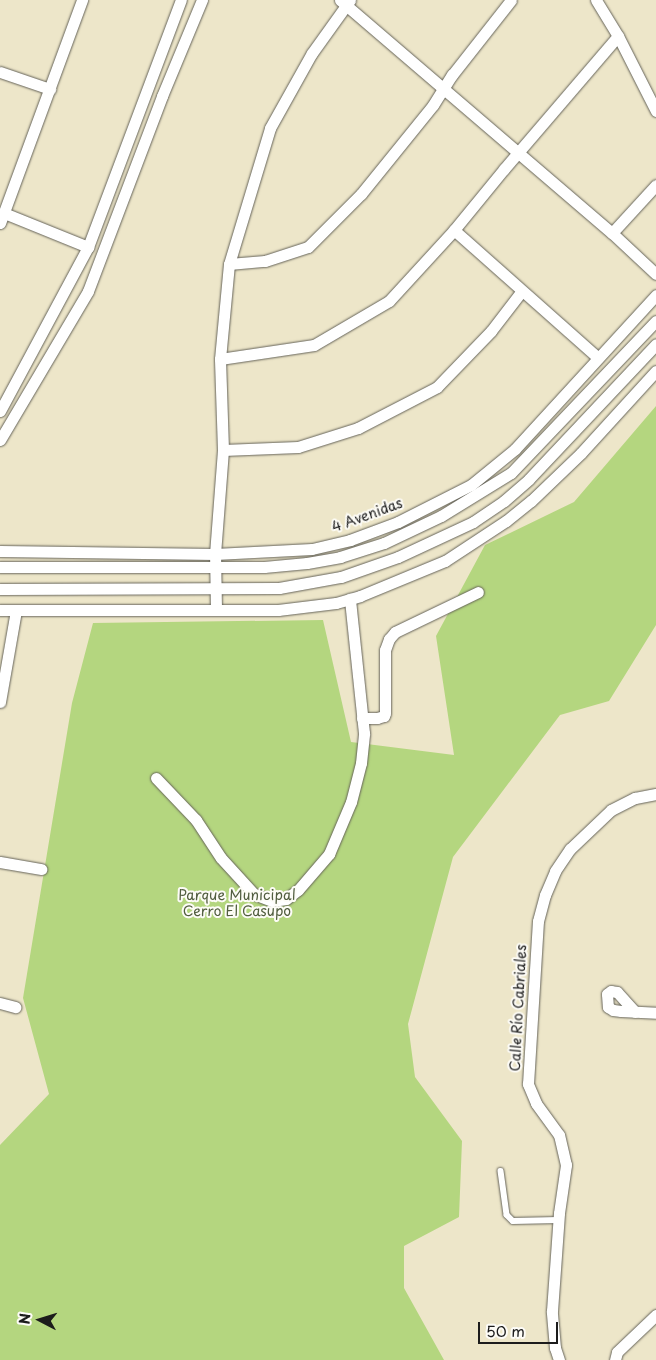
<!DOCTYPE html>
<meta charset="utf-8">
<style>
body{margin:0}
#map{position:relative;width:656px;height:1360px;overflow:hidden;background:#ede6c9;font-family:"Playpen Sans",sans-serif}
div>[style]{position:absolute}
.green>*{inset:0;background:#b4d67f}
.roads{filter:drop-shadow(0 0 1px #656359) drop-shadow(0 0 1px #656359)}
.service>*{height:5.5px;margin:-2.75px;padding:0 2.75px;transform-origin:2.75px;border-radius:2.75px;background:#fff}
.minor>*{height:11px;margin:-5.5px;padding:0 5.5px;transform-origin:5.5px;border-radius:5.5px;background:#fff}
span{translate:-50% -50%;white-space:nowrap;text-align:center;line-height:1.15;-webkit-text-stroke:4px #fdfcf7;paint-order:stroke}
.street-label{font-size:14px;color:#1c1c1c}
.park-label{font-size:14px;color:#515d3f}
.north{position:absolute;left:15px;top:1295px;width:50px;height:50px;-webkit-text-stroke:4px #fdfcf7;paint-order:stroke;rotate:275deg;font-size:14px;font-weight:700;line-height:20px;text-align:center;color:#1c1c1c}
.north::after{content:'';display:block;margin:auto;width:18px;height:22px;background:#1c1c1c;clip-path:polygon(50% 0,100% 100%,50% 72%,0 100%)}
.scale{position:absolute;left:478px;top:1322px;width:80px;height:22px;box-sizing:border-box;border:2px solid #1c1c1c;border-top:0;padding-left:6px;font-size:15px;line-height:18px;white-space:nowrap;color:#1c1c1c;-webkit-text-stroke:4px #fdfcf7;paint-order:stroke}
</style>
<div id="map">
<div class="green">
<div style="clip-path:polygon(656px 406px,656px 625px,609px 701px,560px 715px,453px 857px,408px 1024px,415px 1077px,462px 1141px,459px 1217px,404px 1246px,404px 1288px,444px 1360px,0 1360px,0 1145px,49px 1094px,23px 998px,72px 703px,93px 623px,323px 620px,351px 742px,454px 755px,436px 636px,485px 545px,574px 502px)"></div>
</div>
<div class="roads">
<div class="service">
<div style="left:501px;top:1171px;width:44px;rotate:82.2deg"></div>
<div style="left:507px;top:1215px;width:8px;rotate:45deg"></div>
<div style="left:513px;top:1221px;width:45px;rotate:-1.3deg"></div>
</div>
<div class="minor">
<div style="left:340px;top:0;width:358px;rotate:40.6deg"></div>
<div style="left:612px;top:233px;width:60px;rotate:43deg"></div>
<div style="left:596px;top:0;width:42px;rotate:58.6deg"></div>
<div style="left:618px;top:36px;width:84px;rotate:63.1deg"></div>
<div style="left:0;top:72px;width:53px;rotate:18.8deg"></div>
<div style="left:4px;top:213px;width:91px;rotate:22deg"></div>
<div style="left:0;top:223px;width:238px;rotate:-69.8deg"></div>
<div style="left:454px;top:230px;width:191px;rotate:41.6deg"></div>
<div style="left:612px;top:233px;width:65px;rotate:-47.5deg"></div>
<div style="left:229px;top:264px;width:36px;rotate:-5deg"></div>
<div style="left:265px;top:261px;width:45px;rotate:-18deg"></div>
<div style="left:308px;top:247px;width:75px;rotate:-45deg"></div>
<div style="left:361px;top:194px;width:114px;rotate:-51deg"></div>
<div style="left:433px;top:105px;width:36px;rotate:-58deg"></div>
<div style="left:452px;top:75px;width:95px;rotate:-51.8deg"></div>
<div style="left:220px;top:359px;width:95px;rotate:-8.5deg"></div>
<div style="left:314px;top:345px;width:87px;rotate:-30.4deg"></div>
<div style="left:389px;top:301px;width:96px;rotate:-47.5deg"></div>
<div style="left:454px;top:230px;width:79px;rotate:-50.7deg"></div>
<div style="left:504px;top:169px;width:175px;rotate:-49.4deg"></div>
<div style="left:0;top:411px;width:186px;rotate:-61.8deg"></div>
<div style="left:88px;top:247px;width:264px;rotate:-69.4deg"></div>
<div style="left:0;top:440px;width:173px;rotate:-59.4deg"></div>
<div style="left:88px;top:291px;width:209px;rotate:-69.2deg"></div>
<div style="left:162px;top:96px;width:104px;rotate:-67.4deg"></div>
<div style="left:223px;top:450px;width:75px;rotate:-2.3deg"></div>
<div style="left:298px;top:447px;width:63px;rotate:-17.6deg"></div>
<div style="left:358px;top:428px;width:89px;rotate:-27.4deg"></div>
<div style="left:437px;top:387px;width:78px;rotate:-46deg"></div>
<div style="left:491px;top:331px;width:49px;rotate:-52.4deg"></div>
<div style="left:0;top:551px;width:215px;rotate:0.8deg"></div>
<div style="left:215px;top:554px;width:97px;rotate:-3deg"></div>
<div style="left:312px;top:549px;width:39px;rotate:-13deg"></div>
<div style="left:350px;top:540px;width:51px;rotate:-20.6deg"></div>
<div style="left:398px;top:522px;width:82px;rotate:-26.9deg"></div>
<div style="left:471px;top:485px;width:57px;rotate:-39.3deg"></div>
<div style="left:515px;top:449px;width:209px;rotate:-47.5deg"></div>
<div style="left:0;top:567px;width:264px"></div>
<div style="left:264px;top:567px;width:43px;rotate:-5.3deg"></div>
<div style="left:307px;top:563px;width:34px;rotate:-10deg"></div>
<div style="left:340px;top:557px;width:46px;rotate:-17.7deg"></div>
<div style="left:384px;top:543px;width:63px;rotate:-25.3deg"></div>
<div style="left:441px;top:516px;width:82px;rotate:-31.6deg"></div>
<div style="left:511px;top:473px;width:210px;rotate:-46.4deg"></div>
<div style="left:0;top:589px;width:279px;rotate:-0.2deg"></div>
<div style="left:279px;top:588px;width:63px;rotate:-10.1deg"></div>
<div style="left:341px;top:577px;width:60px;rotate:-19.3deg"></div>
<div style="left:398px;top:557px;width:83px;rotate:-25deg"></div>
<div style="left:473px;top:522px;width:37px;rotate:-34deg"></div>
<div style="left:504px;top:501px;width:33px;rotate:-41deg"></div>
<div style="left:529px;top:479px;width:185px;rotate:-46.7deg"></div>
<div style="left:216px;top:609px;width:55px;rotate:-91deg"></div>
<div style="left:215px;top:554px;width:104px;rotate:-85.6deg"></div>
<div style="left:223px;top:450px;width:91px;rotate:-91.9deg"></div>
<div style="left:220px;top:359px;width:95px;rotate:-84.6deg"></div>
<div style="left:229px;top:264px;width:142px;rotate:-73.2deg"></div>
<div style="left:270px;top:128px;width:86px;rotate:-60.8deg"></div>
<div style="left:312px;top:53px;width:65px;rotate:-54.4deg"></div>
<div style="left:0;top:610px;width:278px"></div>
<div style="left:278px;top:610px;width:58px;rotate:-6.9deg"></div>
<div style="left:336px;top:603px;width:25px;rotate:-16deg"></div>
<div style="left:360px;top:596px;width:92px;rotate:-22.4deg"></div>
<div style="left:445px;top:561px;width:73px;rotate:-33.3deg"></div>
<div style="left:506px;top:521px;width:32px;rotate:-39deg"></div>
<div style="left:531px;top:501px;width:69px;rotate:-43.8deg"></div>
<div style="left:581px;top:453px;width:111px;rotate:-47.6deg"></div>
<div style="left:0;top:702px;width:93px;rotate:-80.1deg"></div>
<div style="left:362px;top:718px;width:15px"></div>
<div style="left:377px;top:718px;width:7px;rotate:-16deg"></div>
<div style="left:384px;top:716px;width:3px;rotate:-72deg"></div>
<div style="left:385px;top:713px;width:63px;rotate:-90deg"></div>
<div style="left:385px;top:650px;width:12px;rotate:-70deg"></div>
<div style="left:389px;top:639px;width:9px;rotate:-49deg"></div>
<div style="left:395px;top:632px;width:92px;rotate:-25.7deg"></div>
<div style="left:156px;top:778px;width:58px;rotate:46.4deg"></div>
<div style="left:196px;top:820px;width:45px;rotate:56.7deg"></div>
<div style="left:221px;top:858px;width:49px;rotate:47.5deg"></div>
<div style="left:254px;top:894px;width:19px;rotate:21deg"></div>
<div style="left:272px;top:901px;width:14px;rotate:-8deg"></div>
<div style="left:286px;top:899px;width:15px;rotate:-37deg"></div>
<div style="left:298px;top:890px;width:48px;rotate:-49.3deg"></div>
<div style="left:329px;top:854px;width:56px;rotate:-67.1deg"></div>
<div style="left:351px;top:802px;width:40px;rotate:-75.6deg"></div>
<div style="left:361px;top:763px;width:30px;rotate:-84deg"></div>
<div style="left:364px;top:733px;width:135px;rotate:-96deg"></div>
<div style="left:0;top:862px;width:42px;rotate:9.7deg"></div>
<div style="left:0;top:1003px;width:16px;rotate:15deg"></div>
<div style="left:635px;top:1012px;width:27px;rotate:-132deg"></div>
<div style="left:617px;top:992px;width:6px;rotate:-171deg"></div>
<div style="left:611px;top:991px;width:5px;rotate:143deg"></div>
<div style="left:607px;top:994px;width:13px;rotate:86deg"></div>
<div style="left:608px;top:1007px;width:6px;rotate:31deg"></div>
<div style="left:613px;top:1010px;width:8px;rotate:7deg"></div>
<div style="left:621px;top:1011px;width:35px;rotate:3deg"></div>
<div style="left:559px;top:1360px;width:13px;rotate:-108deg"></div>
<div style="left:555px;top:1348px;width:37px;rotate:-95deg"></div>
<div style="left:552px;top:1311px;width:98px;rotate:-85.9deg"></div>
<div style="left:559px;top:1213px;width:49px;rotate:-81.7deg"></div>
<div style="left:566px;top:1165px;width:31px;rotate:-103deg"></div>
<div style="left:559px;top:1135px;width:39px;rotate:-126deg"></div>
<div style="left:536px;top:1103px;width:21px;rotate:-113deg"></div>
<div style="left:528px;top:1084px;width:163px;rotate:-86.5deg"></div>
<div style="left:538px;top:921px;width:27px;rotate:-75deg"></div>
<div style="left:545px;top:895px;width:26px;rotate:-67deg"></div>
<div style="left:555px;top:871px;width:27px;rotate:-56deg"></div>
<div style="left:570px;top:849px;width:57px;rotate:-43.6deg"></div>
<div style="left:611px;top:810px;width:27px;rotate:-27deg"></div>
<div style="left:635px;top:798px;width:21px;rotate:-11deg"></div>
<div style="left:615px;top:1360px;width:8px;rotate:-76deg"></div>
<div style="left:617px;top:1352px;width:54px;rotate:-43.5deg"></div>
</div>
</div>
<div class="street-label">
<span style="left:367px;top:515px;rotate:-20deg">4 Avenidas</span>
<span style="left:518px;top:1008px;rotate:-87deg">Calle Río Cabriales</span>
</div>
<div class="park-label">
<span style="left:237px;top:903px">Parque Municipal<br>Cerro El Casupo</span>
</div>
<div class="north">N</div>
<div class="scale">50 m</div>
</div>
